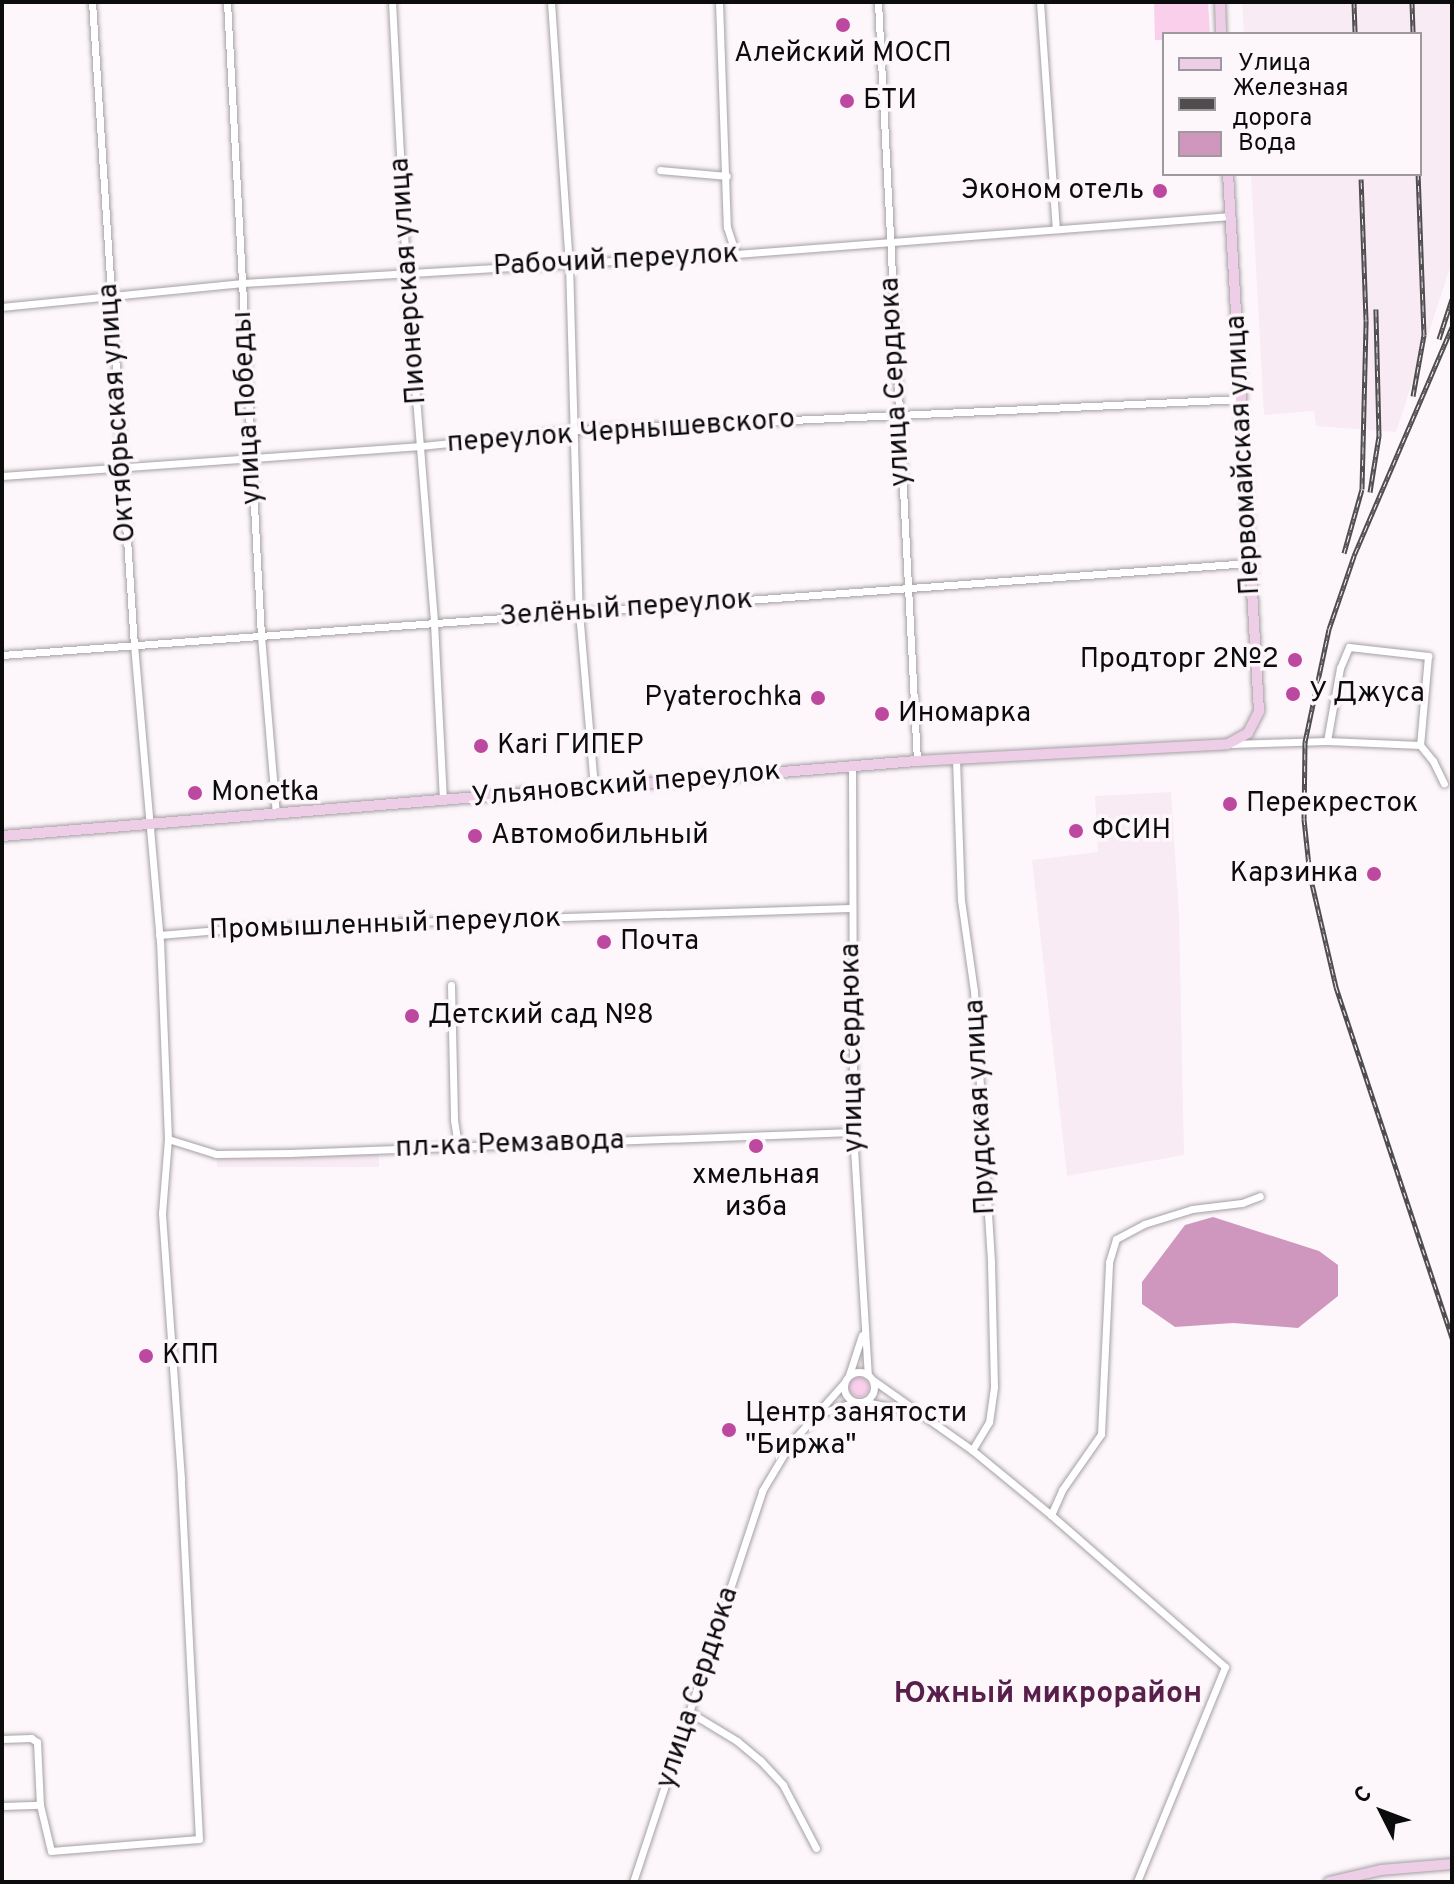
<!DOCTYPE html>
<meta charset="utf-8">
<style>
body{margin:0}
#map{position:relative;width:1454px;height:1884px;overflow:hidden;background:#fdf7fb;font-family:Overpass,sans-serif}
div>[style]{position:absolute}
.built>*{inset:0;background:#f8ebf4;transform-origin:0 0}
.green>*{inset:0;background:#facfec}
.round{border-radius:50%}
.water>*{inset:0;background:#cf96be}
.roads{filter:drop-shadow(0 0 2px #a5a0a4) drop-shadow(0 0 2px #a5a0a4)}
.street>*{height:7px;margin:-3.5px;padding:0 3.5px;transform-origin:3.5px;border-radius:3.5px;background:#fff}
.street>.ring{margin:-3.5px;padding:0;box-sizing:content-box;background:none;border:7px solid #fff;border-radius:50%}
.secondary>*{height:10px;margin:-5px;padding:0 5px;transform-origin:5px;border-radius:5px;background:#eecde6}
.rail>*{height:5px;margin-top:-2.5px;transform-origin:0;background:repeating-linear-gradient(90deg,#fdf7fb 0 6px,#504d4f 0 12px);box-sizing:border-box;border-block:2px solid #504d4f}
.dots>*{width:22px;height:22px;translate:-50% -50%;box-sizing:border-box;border:4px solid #fdf7fb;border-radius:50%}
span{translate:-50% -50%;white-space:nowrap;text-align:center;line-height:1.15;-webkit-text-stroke:7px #fdf7fb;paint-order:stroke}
.poi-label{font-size:28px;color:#0d0c0d}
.left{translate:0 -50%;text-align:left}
.right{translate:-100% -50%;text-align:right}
.street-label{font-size:28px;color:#0d0c0d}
.neighbourhood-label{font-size:30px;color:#571f49;font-weight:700}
.frame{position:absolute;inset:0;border:4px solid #0d0c0d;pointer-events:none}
.legend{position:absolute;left:1162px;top:32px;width:260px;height:144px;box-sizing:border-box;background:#fdf7fb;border:2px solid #9d999c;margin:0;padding:10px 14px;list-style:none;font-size:24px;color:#0d0c0d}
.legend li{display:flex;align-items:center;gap:16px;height:40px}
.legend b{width:40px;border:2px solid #9d999c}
.north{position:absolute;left:1342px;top:1772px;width:80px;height:80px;-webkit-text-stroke:6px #fdf7fb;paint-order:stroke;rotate:312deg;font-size:22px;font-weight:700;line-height:32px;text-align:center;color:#0d0c0d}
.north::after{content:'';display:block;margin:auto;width:28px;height:36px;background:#0d0c0d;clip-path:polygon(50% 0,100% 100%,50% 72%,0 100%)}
</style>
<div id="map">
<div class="built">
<div style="clip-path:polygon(1242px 2px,1452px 2px,1452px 262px,1396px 432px,1316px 426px,1314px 411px,1264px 415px,1251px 174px,1420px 174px,1420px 34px,1244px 34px)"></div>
<div style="clip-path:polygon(1171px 792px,1179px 915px,1184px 1155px,1067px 1176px,1032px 860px,1098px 852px,1095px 796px)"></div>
<div style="left:379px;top:1155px;width:12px;height:162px;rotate:90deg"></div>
</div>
<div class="green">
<div style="clip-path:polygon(1154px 2px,1208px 2px,1210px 34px,1164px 34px,1164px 40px,1155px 40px)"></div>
<div class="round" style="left:849px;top:1377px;width:20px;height:20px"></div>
</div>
<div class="water">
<div style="clip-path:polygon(1213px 1217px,1319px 1251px,1338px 1265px,1338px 1296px,1298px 1328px,1233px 1323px,1175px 1327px,1142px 1304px,1142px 1282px,1185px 1225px)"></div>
</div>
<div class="roads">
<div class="street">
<div style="left:227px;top:2px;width:635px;rotate:86.93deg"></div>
<div style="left:261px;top:636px;width:178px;rotate:85.2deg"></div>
<div style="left:392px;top:2px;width:271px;rotate:87deg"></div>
<div style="left:406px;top:273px;width:351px;rotate:85.4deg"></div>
<div style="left:434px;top:623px;width:177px;rotate:87.1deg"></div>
<div style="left:551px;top:2px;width:262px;rotate:86.1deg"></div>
<div style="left:569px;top:263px;width:349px;rotate:88.4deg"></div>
<div style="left:579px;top:612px;width:175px;rotate:85.1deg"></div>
<div style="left:719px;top:2px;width:225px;rotate:88deg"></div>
<div style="left:727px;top:227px;width:28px;rotate:72deg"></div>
<div style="left:878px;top:2px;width:760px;rotate:87.06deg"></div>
<div style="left:1040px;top:2px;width:227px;rotate:86deg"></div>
<div style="left:660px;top:170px;width:67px;rotate:5.1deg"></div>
<div style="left:2px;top:307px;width:241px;rotate:-5.7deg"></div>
<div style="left:242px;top:283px;width:495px;rotate:-3.4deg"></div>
<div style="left:736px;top:254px;width:496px;rotate:-4.4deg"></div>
<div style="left:2px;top:476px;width:420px;rotate:-4.1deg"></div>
<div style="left:421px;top:446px;width:157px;rotate:-5.9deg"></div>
<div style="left:577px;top:430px;width:665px;rotate:-2.67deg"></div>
<div style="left:2px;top:655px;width:1251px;rotate:-4.22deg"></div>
<div style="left:1327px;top:741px;width:74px;rotate:-79.9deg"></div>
<div style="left:1340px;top:668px;width:23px;rotate:-67deg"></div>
<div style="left:1349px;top:647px;width:80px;rotate:6.5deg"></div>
<div style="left:1428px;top:656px;width:89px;rotate:95.1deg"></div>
<div style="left:1231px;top:744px;width:96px;rotate:-1.8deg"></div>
<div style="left:1327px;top:741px;width:93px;rotate:2.5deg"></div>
<div style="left:1420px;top:745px;width:21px;rotate:51deg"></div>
<div style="left:1433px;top:761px;width:25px;rotate:64deg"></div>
<div style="left:956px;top:759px;width:141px;rotate:88deg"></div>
<div style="left:961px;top:900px;width:92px;rotate:81.9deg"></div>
<div style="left:974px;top:991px;width:273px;rotate:86.4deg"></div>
<div style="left:991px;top:1263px;width:124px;rotate:88.6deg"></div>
<div style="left:994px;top:1387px;width:35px;rotate:98deg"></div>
<div style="left:989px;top:1422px;width:33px;rotate:121deg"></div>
<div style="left:852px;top:767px;width:365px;rotate:89.8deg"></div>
<div style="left:853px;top:1132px;width:242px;rotate:86.5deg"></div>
<div style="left:159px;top:935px;width:96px;rotate:-4.8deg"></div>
<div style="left:255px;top:927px;width:595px;rotate:-1.83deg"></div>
<div style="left:451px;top:985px;width:135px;rotate:88.7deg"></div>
<div style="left:454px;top:1120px;width:25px;rotate:81deg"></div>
<div style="left:168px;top:1139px;width:50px;rotate:17.4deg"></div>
<div style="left:216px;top:1154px;width:74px;rotate:-0.8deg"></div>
<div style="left:290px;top:1153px;width:563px;rotate:-2.14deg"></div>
<div class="ring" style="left:844px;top:1372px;width:23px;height:23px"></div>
<div style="left:849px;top:1375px;width:42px;rotate:-72deg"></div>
<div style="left:873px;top:1380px;width:121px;rotate:35.3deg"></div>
<div style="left:972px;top:1450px;width:102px;rotate:39.4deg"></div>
<div style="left:1051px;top:1515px;width:231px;rotate:41.1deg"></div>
<div style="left:1225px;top:1667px;width:232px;rotate:112.3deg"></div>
<div style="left:865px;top:1402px;width:51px;rotate:11.3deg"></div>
<div style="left:818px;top:1414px;width:38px;rotate:-18deg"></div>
<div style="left:1051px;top:1515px;width:27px;rotate:-66deg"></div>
<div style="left:1062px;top:1490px;width:68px;rotate:-55.1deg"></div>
<div style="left:1101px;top:1434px;width:172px;rotate:-87.3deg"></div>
<div style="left:1109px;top:1262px;width:24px;rotate:-73deg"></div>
<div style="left:1116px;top:1239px;width:32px;rotate:-28deg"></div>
<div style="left:1144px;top:1224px;width:50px;rotate:-17.4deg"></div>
<div style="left:1192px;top:1209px;width:50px;rotate:-6.8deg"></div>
<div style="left:1242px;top:1203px;width:19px;rotate:-21deg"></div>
<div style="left:691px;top:1713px;width:54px;rotate:31.3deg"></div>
<div style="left:737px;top:1741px;width:30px;rotate:40deg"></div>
<div style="left:760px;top:1760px;width:34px;rotate:47deg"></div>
<div style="left:783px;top:1785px;width:71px;rotate:62.4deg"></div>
<div style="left:2px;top:1739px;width:29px;rotate:-2deg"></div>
<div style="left:31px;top:1738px;width:7px;rotate:34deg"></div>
<div style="left:37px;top:1742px;width:63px;rotate:87.3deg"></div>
<div style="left:2px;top:1806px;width:38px;rotate:-2deg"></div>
<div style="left:40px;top:1805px;width:47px;rotate:76.6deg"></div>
<div style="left:51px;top:1851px;width:148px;rotate:-4.6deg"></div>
<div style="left:199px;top:1839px;width:360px;rotate:-92.9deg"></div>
<div style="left:181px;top:1479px;width:267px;rotate:-94.1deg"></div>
<div style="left:162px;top:1213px;width:74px;rotate:-85.4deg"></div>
<div style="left:168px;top:1139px;width:197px;rotate:-92.3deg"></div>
<div style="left:160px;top:942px;width:297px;rotate:-95deg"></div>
<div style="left:134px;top:646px;width:645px;rotate:-93.73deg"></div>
<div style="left:633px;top:1882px;width:412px;rotate:-71.7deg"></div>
<div style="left:762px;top:1491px;width:55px;rotate:-59.2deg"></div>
<div style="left:790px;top:1444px;width:81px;rotate:-48.5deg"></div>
</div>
<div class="secondary">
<div style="left:1220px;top:2px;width:32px;rotate:88deg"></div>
<div style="left:2px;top:836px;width:918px;rotate:-4.69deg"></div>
<div style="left:917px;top:761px;width:311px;rotate:-3.1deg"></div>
<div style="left:1228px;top:744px;width:23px;rotate:-29deg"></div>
<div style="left:1248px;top:733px;width:25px;rotate:-63deg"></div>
<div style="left:1259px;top:711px;width:538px;rotate:-93.3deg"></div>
<div style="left:1329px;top:1882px;width:53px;rotate:-13deg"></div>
<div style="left:1381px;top:1870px;width:71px;rotate:-4.8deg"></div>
</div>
</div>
<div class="rail">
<div style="left:1354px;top:2px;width:32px;rotate:88deg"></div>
<div style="left:1412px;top:2px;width:32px;rotate:88deg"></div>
<div style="left:1452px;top:327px;width:249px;rotate:113.2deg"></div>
<div style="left:1354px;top:556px;width:77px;rotate:108.9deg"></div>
<div style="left:1329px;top:629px;width:116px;rotate:102deg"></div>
<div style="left:1305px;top:742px;width:77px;rotate:90.7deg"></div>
<div style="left:1304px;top:819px;width:56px;rotate:83.9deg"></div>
<div style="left:1310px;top:875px;width:115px;rotate:76.9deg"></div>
<div style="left:1336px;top:987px;width:370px;rotate:71.7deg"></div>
<div style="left:1439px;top:339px;width:42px;rotate:-72deg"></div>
<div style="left:1413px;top:396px;width:62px;rotate:-79.8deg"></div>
<div style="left:1424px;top:335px;width:161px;rotate:-92.1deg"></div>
<div style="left:1370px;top:492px;width:57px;rotate:-80.9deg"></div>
<div style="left:1379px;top:436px;width:127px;rotate:-91.4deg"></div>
<div style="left:1344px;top:553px;width:66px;rotate:-74.3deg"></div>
<div style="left:1362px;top:489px;width:169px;rotate:-88.6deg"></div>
<div style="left:1366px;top:320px;width:141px;rotate:-92deg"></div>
</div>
<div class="dots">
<div style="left:843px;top:25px;background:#bc48a0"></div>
<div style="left:847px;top:101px;background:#bc48a0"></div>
<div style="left:1160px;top:191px;background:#bc48a0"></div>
<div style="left:1295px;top:660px;background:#bc48a0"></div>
<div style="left:1293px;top:694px;background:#bc48a0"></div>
<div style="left:818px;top:698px;background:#bc48a0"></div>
<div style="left:882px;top:714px;background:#bc48a0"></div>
<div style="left:481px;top:746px;background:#bc48a0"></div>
<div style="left:195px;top:793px;background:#bc48a0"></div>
<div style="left:1230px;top:804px;background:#bc48a0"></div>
<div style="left:1076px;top:831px;background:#bc48a0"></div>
<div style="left:475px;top:836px;background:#bc48a0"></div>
<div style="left:1374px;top:874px;background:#bc48a0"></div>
<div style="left:604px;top:942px;background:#bc48a0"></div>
<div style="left:412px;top:1016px;background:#bc48a0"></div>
<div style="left:756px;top:1146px;background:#bc48a0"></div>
<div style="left:146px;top:1356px;background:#bc48a0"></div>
<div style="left:729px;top:1430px;background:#bc48a0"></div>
</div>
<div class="poi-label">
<span style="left:843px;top:54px">Алейский МОСП</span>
<span class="left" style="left:863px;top:101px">БТИ</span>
<span class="right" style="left:1144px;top:191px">Эконом отель</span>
<span class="right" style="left:1279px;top:660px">Продторг 2№2</span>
<span class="left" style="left:1309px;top:694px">У Джуса</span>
<span class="right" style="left:802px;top:698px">Pyaterochka</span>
<span class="left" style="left:898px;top:714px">Иномарка</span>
<span class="left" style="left:497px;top:746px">Kari ГИПЕР</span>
<span class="left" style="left:211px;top:793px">Monetka</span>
<span class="left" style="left:1246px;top:804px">Перекресток</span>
<span class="left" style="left:1092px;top:831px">ФСИН</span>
<span class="left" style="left:491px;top:836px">Автомобильный</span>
<span class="right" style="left:1358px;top:874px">Карзинка</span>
<span class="left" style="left:620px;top:942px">Почта</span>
<span class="left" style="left:428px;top:1016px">Детский сад №8</span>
<span style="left:756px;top:1192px">хмельная<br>изба</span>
<span class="left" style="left:162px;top:1356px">КПП</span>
<span class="left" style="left:745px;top:1430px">Центр занятости<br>"Биржа"</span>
</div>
<div class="street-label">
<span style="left:616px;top:261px;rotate:-3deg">Рабочий переулок</span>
<span style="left:409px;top:281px;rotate:-94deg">Пионерская улица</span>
<span style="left:896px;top:382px;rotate:-93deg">улица Сердюка</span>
<span style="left:248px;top:408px;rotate:-93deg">улица Победы</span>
<span style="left:118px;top:413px;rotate:-94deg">Октябрьская улица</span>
<span style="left:621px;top:432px;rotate:-4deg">переулок Чернышевского</span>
<span style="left:1244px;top:455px;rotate:-93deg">Первомайская улица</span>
<span style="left:626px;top:609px;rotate:-4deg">Зелёный переулок</span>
<span style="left:626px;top:785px;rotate:-5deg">Ульяновский переулок</span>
<span style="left:385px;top:925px;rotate:-2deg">Промышленный переулок</span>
<span style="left:853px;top:1048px;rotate:-91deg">улица Сердюка</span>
<span style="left:981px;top:1107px;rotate:-93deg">Прудская улица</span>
<span style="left:510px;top:1145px;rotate:-2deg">пл-ка Ремзавода</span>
<span style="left:698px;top:1688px;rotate:-72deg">улица Сердюка</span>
</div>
<div class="neighbourhood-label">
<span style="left:1048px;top:1695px">Южный микрорайон</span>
</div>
<div class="frame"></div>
<ul class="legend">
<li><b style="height:10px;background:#eecde6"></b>Улица</li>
<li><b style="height:10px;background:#504d4f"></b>Железная дорога</li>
<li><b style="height:22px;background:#cf96be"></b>Вода</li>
</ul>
<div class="north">С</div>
</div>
